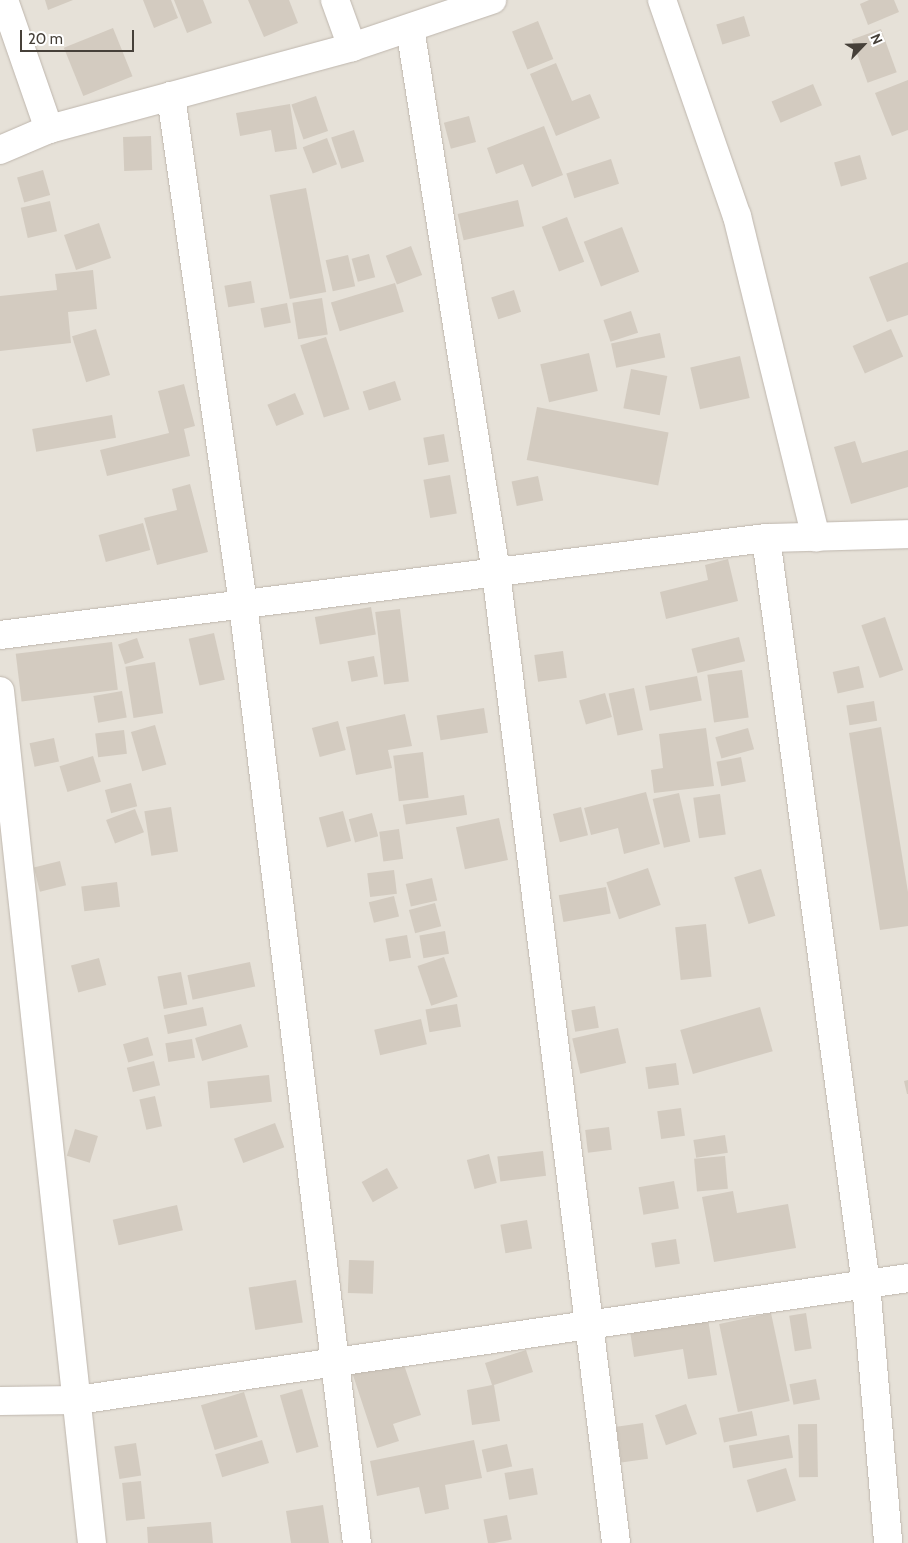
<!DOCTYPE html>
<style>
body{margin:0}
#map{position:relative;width:908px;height:1543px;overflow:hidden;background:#f3f0ea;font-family:Cabin,sans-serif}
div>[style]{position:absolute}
.residential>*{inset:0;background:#e6e1d8;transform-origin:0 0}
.building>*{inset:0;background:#d3cbc0;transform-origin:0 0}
.roads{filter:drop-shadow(0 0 1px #beb6ad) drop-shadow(0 0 1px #beb6ad)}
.minor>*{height:28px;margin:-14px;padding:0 14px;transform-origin:14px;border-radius:14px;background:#fff}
span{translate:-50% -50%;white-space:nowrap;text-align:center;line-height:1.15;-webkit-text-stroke:4px #fff;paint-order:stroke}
.north{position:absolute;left:838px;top:20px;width:50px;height:50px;-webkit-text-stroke:4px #fff;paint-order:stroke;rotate:66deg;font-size:14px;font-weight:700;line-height:20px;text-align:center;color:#464039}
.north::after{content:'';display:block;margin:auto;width:18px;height:22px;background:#464039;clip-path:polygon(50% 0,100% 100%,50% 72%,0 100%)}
.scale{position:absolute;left:20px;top:30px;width:114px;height:22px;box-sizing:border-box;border:2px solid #464039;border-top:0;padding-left:6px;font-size:15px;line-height:18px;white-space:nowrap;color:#464039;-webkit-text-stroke:4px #fff;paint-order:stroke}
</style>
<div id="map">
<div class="residential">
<div style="left:0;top:0;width:908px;height:1543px"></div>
</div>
<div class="building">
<div style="clip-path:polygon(45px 0,73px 0,48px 10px)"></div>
<div style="clip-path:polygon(143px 0,171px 0,178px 18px,154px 28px)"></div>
<div style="clip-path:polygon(174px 0,203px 0,212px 23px,187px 33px)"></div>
<div style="clip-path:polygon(248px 0,289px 0,298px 23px,264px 37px)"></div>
<div style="clip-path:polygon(869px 0,894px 0,899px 12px,868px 25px,860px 4px)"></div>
<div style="left:744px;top:16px;width:21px;height:29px;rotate:73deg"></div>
<div style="left:538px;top:21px;width:41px;height:28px;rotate:68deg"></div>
<div style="left:113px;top:28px;width:52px;height:53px;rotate:68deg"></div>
<div style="left:881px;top:29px;width:46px;height:31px;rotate:70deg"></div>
<div style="clip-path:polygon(556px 63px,572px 101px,590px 94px,600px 118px,556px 136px,530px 74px)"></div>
<div style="clip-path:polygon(908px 80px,908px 130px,892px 136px,875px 93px)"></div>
<div style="left:813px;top:84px;width:23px;height:45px;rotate:67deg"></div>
<div style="left:316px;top:96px;width:37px;height:26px;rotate:71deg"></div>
<div style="clip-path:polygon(290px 104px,297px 149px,275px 152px,271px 130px,240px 136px,236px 113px)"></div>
<div style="left:469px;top:116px;width:27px;height:26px;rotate:75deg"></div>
<div style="clip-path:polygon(544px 126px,563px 175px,532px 187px,523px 164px,496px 174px,487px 148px)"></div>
<div style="left:354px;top:130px;width:33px;height:24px;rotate:72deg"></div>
<div style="left:151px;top:136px;width:34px;height:28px;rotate:88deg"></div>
<div style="left:327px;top:138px;width:28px;height:26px;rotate:69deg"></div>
<div style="left:860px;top:155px;width:25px;height:27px;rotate:74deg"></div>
<div style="left:611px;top:159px;width:26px;height:47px;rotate:72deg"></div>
<div style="left:43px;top:170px;width:26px;height:27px;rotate:74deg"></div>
<div style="left:306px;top:188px;width:106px;height:37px;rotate:79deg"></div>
<div style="left:518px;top:200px;width:27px;height:62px;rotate:77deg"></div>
<div style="left:50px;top:201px;width:31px;height:30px;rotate:77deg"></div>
<div style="left:567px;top:217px;width:48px;height:27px;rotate:69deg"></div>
<div style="left:99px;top:223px;width:37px;height:37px;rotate:71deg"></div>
<div style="left:622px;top:227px;width:48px;height:41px;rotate:69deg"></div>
<div style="left:411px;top:246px;width:31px;height:27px;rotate:69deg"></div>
<div style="left:369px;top:254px;width:24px;height:18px;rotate:75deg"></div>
<div style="left:348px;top:255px;width:32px;height:23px;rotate:77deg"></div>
<div style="clip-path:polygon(908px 262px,908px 315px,887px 322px,869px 277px)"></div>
<div style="clip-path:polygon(93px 270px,97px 309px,68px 312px,71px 343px,0 351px,0 296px,57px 290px,55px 274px)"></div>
<div style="left:251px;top:281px;width:22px;height:27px;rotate:80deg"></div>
<div style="left:395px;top:283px;width:30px;height:67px;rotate:73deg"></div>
<div style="left:514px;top:290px;width:23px;height:24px;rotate:72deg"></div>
<div style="left:322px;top:298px;width:37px;height:30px;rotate:81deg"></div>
<div style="left:287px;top:303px;width:20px;height:27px;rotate:79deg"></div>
<div style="left:631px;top:311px;width:23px;height:29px;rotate:72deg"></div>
<div style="left:96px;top:329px;width:48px;height:25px;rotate:73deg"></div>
<div style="left:891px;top:329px;width:30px;height:42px;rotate:66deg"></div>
<div style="left:660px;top:333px;width:25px;height:50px;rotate:78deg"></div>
<div style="left:326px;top:337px;width:76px;height:27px;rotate:72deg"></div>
<div style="left:589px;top:353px;width:39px;height:50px;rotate:77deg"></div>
<div style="left:740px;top:356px;width:43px;height:51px;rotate:77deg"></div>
<div style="left:631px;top:369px;width:37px;height:40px;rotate:11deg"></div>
<div style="left:395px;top:381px;width:20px;height:34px;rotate:72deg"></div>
<div style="clip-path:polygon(184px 384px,195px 426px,184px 429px,190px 456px,107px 476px,100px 450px,169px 433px,158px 391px)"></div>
<div style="left:295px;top:393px;width:23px;height:30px;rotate:67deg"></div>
<div style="left:537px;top:407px;width:134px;height:54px;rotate:11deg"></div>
<div style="left:112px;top:415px;width:23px;height:81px;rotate:80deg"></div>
<div style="left:444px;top:434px;width:28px;height:21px;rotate:80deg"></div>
<div style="clip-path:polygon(855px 441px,862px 463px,908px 450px,908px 487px,851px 504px,834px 447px)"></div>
<div style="left:450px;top:475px;width:39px;height:27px;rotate:80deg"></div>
<div style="left:538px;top:476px;width:25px;height:27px;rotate:78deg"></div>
<div style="clip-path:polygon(190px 484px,208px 552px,157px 565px,144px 518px,177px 510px,172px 489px)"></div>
<div style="left:143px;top:523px;width:28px;height:46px;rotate:75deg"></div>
<div style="clip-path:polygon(728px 559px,738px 601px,666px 619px,660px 592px,708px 580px,705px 565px)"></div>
<div style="left:371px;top:607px;width:28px;height:57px;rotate:80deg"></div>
<div style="left:400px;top:609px;width:73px;height:25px;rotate:83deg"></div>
<div style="left:885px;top:617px;width:56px;height:25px;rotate:71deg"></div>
<div style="left:214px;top:633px;width:48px;height:26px;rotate:77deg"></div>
<div style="left:739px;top:637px;width:25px;height:49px;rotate:76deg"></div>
<div style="left:137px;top:638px;width:21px;height:20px;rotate:71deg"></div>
<div style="left:112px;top:642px;width:48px;height:97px;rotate:83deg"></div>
<div style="left:563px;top:651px;width:27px;height:29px;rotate:82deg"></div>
<div style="left:374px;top:656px;width:21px;height:27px;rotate:79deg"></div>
<div style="left:155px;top:662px;width:52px;height:30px;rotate:81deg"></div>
<div style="left:859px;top:666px;width:22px;height:27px;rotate:77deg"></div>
<div style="left:742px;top:670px;width:48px;height:35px;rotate:82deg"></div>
<div style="left:697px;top:676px;width:25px;height:53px;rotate:79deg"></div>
<div style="left:634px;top:688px;width:43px;height:26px;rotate:78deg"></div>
<div style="left:122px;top:691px;width:27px;height:29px;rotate:80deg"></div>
<div style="left:605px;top:693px;width:25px;height:27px;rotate:74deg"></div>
<div style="left:874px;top:701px;width:20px;height:28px;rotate:81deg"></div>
<div style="left:484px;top:708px;width:25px;height:48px;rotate:81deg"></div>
<div style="clip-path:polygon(405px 714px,412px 746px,388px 750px,392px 768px,356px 775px,346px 727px)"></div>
<div style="left:338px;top:721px;width:30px;height:27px;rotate:75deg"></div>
<div style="left:155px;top:725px;width:41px;height:25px;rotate:74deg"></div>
<div style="clip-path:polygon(881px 727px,908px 892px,908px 926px,880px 930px,849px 733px)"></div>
<div style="clip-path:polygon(706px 728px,714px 786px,654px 793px,651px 770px,663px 768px,659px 734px)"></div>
<div style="left:748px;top:728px;width:22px;height:34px;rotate:74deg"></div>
<div style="left:124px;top:730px;width:24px;height:29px;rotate:83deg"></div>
<div style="left:54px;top:738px;width:24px;height:25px;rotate:78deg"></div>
<div style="left:423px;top:752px;width:46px;height:30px;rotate:83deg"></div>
<div style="left:93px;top:756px;width:27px;height:35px;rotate:73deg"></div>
<div style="left:741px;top:757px;width:25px;height:25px;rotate:79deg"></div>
<div style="left:131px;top:783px;width:24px;height:27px;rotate:75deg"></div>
<div style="clip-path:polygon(646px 792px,660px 844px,624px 854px,618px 828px,591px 835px,584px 808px)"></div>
<div style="left:679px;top:793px;width:50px;height:27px;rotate:77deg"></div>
<div style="left:720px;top:794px;width:41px;height:27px;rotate:82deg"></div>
<div style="left:464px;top:795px;width:20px;height:62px;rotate:81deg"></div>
<div style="left:171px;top:807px;width:45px;height:27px;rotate:81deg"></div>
<div style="left:581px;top:807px;width:29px;height:29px;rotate:76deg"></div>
<div style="left:135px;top:809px;width:25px;height:31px;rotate:69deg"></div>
<div style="left:343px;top:811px;width:31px;height:25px;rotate:75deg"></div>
<div style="left:372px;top:813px;width:24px;height:24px;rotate:75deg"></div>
<div style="left:499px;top:818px;width:43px;height:44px;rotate:78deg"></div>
<div style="left:399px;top:829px;width:30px;height:20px;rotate:82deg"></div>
<div style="left:60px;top:861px;width:25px;height:27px;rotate:76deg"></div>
<div style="left:648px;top:868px;width:39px;height:44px;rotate:71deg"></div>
<div style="left:761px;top:869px;width:49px;height:28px;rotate:73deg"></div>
<div style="left:394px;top:870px;width:24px;height:27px;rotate:83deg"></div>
<div style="left:432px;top:878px;width:23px;height:27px;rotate:77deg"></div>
<div style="left:117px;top:882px;width:25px;height:36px;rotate:83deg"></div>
<div style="left:606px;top:887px;width:27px;height:48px;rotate:80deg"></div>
<div style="left:394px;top:896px;width:21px;height:26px;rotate:76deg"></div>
<div style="left:435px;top:903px;width:24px;height:27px;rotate:75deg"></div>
<div style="left:706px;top:924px;width:53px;height:31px;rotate:84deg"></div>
<div style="left:445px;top:931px;width:23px;height:26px;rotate:80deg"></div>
<div style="left:407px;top:935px;width:23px;height:22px;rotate:80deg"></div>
<div style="left:444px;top:957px;width:42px;height:28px;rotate:71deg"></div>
<div style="left:99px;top:958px;width:28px;height:29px;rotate:75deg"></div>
<div style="left:250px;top:962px;width:25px;height:64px;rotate:78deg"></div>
<div style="left:181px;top:972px;width:33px;height:24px;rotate:79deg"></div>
<div style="left:457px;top:1004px;width:23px;height:32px;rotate:80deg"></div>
<div style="left:595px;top:1006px;width:22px;height:24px;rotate:80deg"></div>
<div style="left:203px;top:1007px;width:19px;height:40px;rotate:78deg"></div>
<div style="left:760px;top:1007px;width:46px;height:83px;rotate:74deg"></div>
<div style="left:421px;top:1019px;width:26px;height:48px;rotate:77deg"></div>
<div style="left:241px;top:1024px;width:24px;height:48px;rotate:73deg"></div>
<div style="left:618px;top:1028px;width:36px;height:47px;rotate:77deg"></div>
<div style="left:148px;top:1037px;width:19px;height:26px;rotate:74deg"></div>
<div style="left:192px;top:1039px;width:19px;height:27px;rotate:81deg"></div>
<div style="left:154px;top:1061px;width:25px;height:28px;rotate:76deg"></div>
<div style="left:676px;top:1063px;width:22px;height:31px;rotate:82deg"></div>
<div style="left:269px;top:1075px;width:27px;height:62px;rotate:84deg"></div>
<div style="clip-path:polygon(908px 1080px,908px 1094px,907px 1094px,904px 1081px)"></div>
<div style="left:155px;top:1096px;width:31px;height:16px;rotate:77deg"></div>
<div style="left:681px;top:1108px;width:28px;height:24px;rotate:82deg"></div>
<div style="left:275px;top:1123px;width:26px;height:44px;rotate:69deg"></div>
<div style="left:609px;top:1127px;width:23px;height:24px;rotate:83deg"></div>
<div style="left:75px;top:1129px;width:24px;height:28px;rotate:17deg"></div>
<div style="left:725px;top:1135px;width:18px;height:32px;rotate:81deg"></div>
<div style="left:543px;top:1151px;width:25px;height:46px;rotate:83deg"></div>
<div style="left:489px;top:1154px;width:30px;height:23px;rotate:75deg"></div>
<div style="left:725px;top:1156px;width:33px;height:31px;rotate:85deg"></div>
<div style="left:387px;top:1168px;width:23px;height:29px;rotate:61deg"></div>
<div style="left:674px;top:1181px;width:28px;height:36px;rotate:80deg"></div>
<div style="clip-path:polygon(733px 1191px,737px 1213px,788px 1204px,796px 1248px,714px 1262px,702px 1197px)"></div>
<div style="left:177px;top:1205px;width:26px;height:66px;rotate:77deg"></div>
<div style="left:527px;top:1220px;width:29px;height:27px;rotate:80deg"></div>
<div style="left:676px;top:1239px;width:25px;height:25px;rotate:81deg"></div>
<div style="left:349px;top:1260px;width:25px;height:33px;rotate:2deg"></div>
<div style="left:296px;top:1280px;width:43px;height:48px;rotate:81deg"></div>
<div style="left:771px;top:1313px;width:90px;height:53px;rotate:78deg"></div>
<div style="left:806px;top:1313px;width:36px;height:17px;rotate:81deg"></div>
<div style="clip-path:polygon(708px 1319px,717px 1375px,688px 1379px,683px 1349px,634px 1357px,630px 1331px)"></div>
<div style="clip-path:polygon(526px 1350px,533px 1372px,494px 1385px,500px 1421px,472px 1425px,467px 1390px,492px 1385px,485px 1363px)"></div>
<div style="clip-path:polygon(401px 1356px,421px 1415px,393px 1424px,399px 1441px,377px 1448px,352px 1372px)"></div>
<div style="left:816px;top:1379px;width:21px;height:27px;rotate:79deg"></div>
<div style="left:302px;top:1389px;width:60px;height:23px;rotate:74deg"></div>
<div style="left:244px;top:1392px;width:47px;height:45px;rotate:73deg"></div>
<div style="left:686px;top:1404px;width:32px;height:33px;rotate:70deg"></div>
<div style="left:752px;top:1411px;width:25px;height:34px;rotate:78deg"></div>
<div style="left:643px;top:1423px;width:36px;height:27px;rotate:82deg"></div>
<div style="left:817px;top:1424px;width:53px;height:19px;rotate:89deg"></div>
<div style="left:789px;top:1435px;width:23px;height:61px;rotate:80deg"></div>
<div style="left:262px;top:1440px;width:24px;height:49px;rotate:73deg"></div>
<div style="clip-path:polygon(474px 1440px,482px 1478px,445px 1485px,449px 1509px,425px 1514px,419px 1487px,377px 1496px,370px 1461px)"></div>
<div style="left:136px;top:1443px;width:33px;height:22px;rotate:81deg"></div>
<div style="left:507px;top:1444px;width:23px;height:26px;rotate:77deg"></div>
<div style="left:533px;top:1468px;width:27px;height:29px;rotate:80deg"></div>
<div style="left:786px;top:1468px;width:34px;height:41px;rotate:73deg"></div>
<div style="left:141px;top:1481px;width:38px;height:19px;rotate:84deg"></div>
<div style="clip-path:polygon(323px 1505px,329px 1543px,291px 1543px,286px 1511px)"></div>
<div style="left:507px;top:1515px;width:25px;height:24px;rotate:79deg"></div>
<div style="clip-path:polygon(211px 1522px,213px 1543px,148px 1543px,147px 1527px)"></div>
</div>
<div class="roads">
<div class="minor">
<div style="left:4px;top:0;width:137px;rotate:70.8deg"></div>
<div style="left:335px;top:0;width:50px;rotate:70.1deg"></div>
<div style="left:662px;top:0;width:229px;rotate:70.9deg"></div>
<div style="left:737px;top:216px;width:331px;rotate:76.2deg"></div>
<div style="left:410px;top:28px;width:551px;rotate:81.02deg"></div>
<div style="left:496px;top:572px;width:978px;rotate:82.95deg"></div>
<div style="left:171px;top:96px;width:513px;rotate:81.93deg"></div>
<div style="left:243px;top:604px;width:946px;rotate:83.08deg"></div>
<div style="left:0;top:150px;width:53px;rotate:-23.2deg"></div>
<div style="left:49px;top:129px;width:314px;rotate:-15.1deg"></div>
<div style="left:352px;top:47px;width:148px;rotate:-18.6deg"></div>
<div style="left:766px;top:538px;width:753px;rotate:82.37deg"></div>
<div style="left:866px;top:1284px;width:260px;rotate:85.1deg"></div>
<div style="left:0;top:635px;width:772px;rotate:-7.22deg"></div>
<div style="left:766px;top:538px;width:142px;rotate:-1.6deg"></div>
<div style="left:0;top:691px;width:857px;rotate:83.84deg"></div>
<div style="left:0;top:1401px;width:78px;rotate:-0.7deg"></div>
<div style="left:78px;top:1400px;width:839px;rotate:-8.36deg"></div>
</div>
</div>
<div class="north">N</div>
<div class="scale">20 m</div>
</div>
